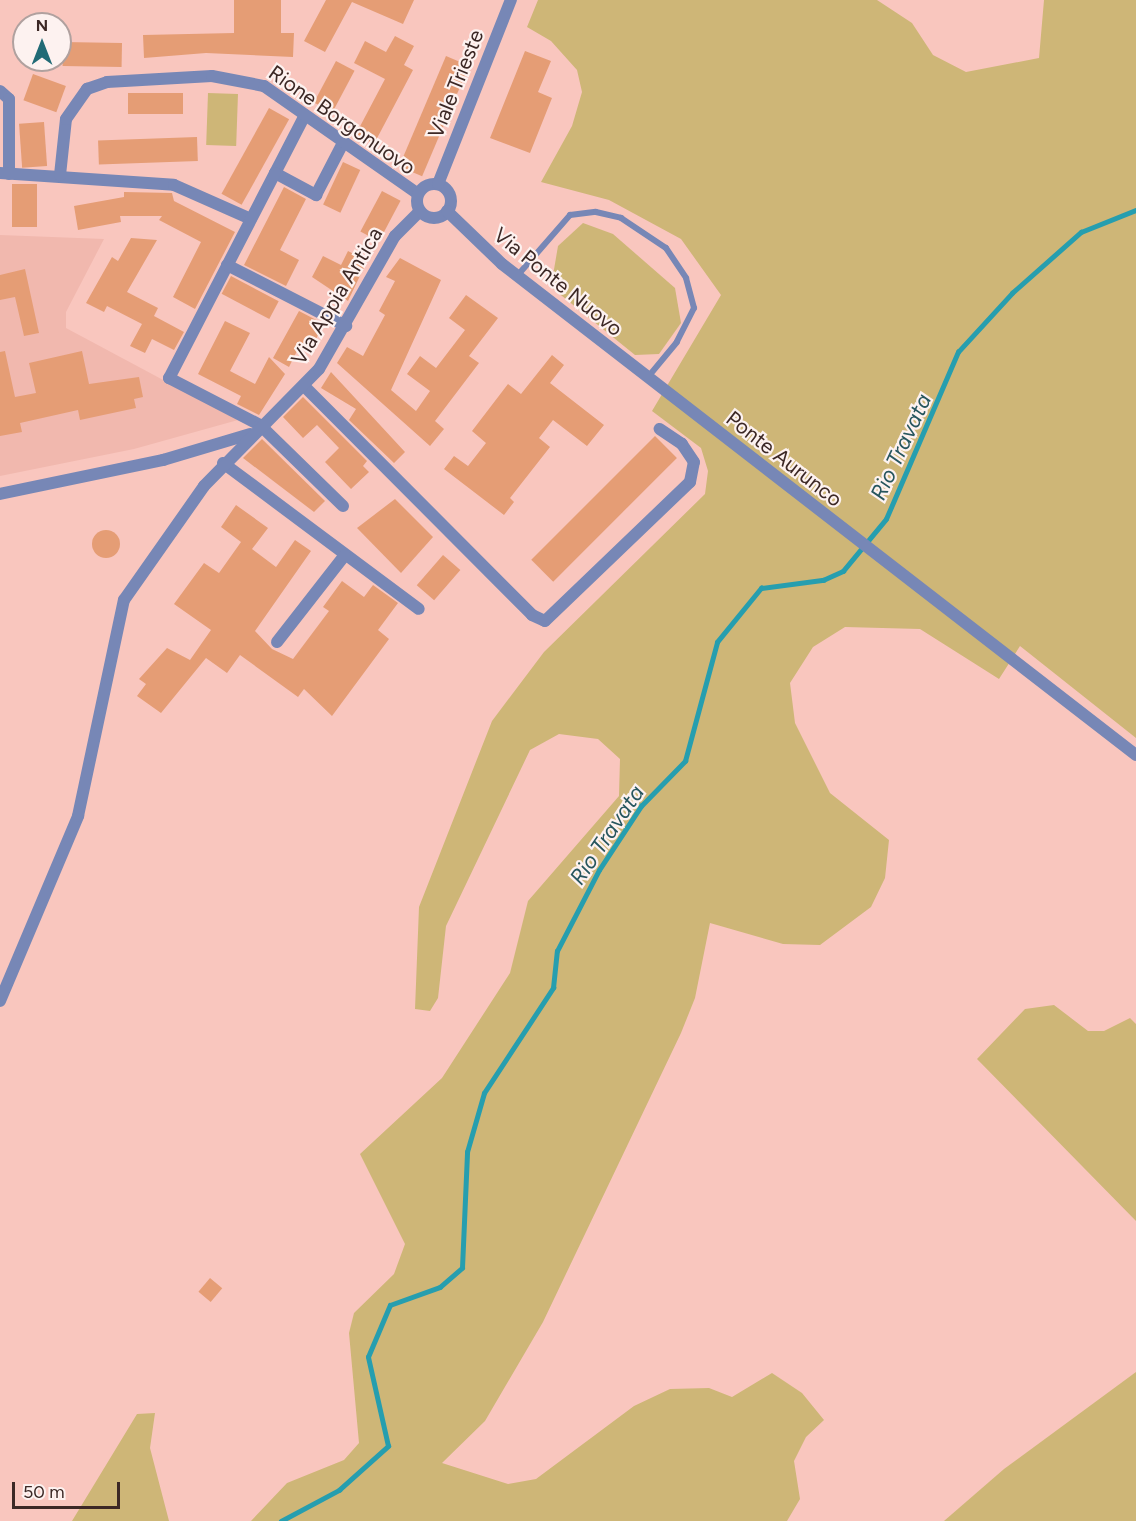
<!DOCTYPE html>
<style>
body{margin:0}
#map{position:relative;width:1136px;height:1521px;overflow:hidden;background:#f9c6be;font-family:Figtree,sans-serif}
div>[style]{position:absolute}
.built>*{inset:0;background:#f1b8ae}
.green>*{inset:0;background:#ceb677;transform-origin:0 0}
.stream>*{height:4.5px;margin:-2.25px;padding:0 2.25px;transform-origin:2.25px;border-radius:2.25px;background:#269eaf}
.building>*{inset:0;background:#e59d75;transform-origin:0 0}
.round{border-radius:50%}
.service>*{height:6px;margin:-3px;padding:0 3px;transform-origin:3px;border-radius:3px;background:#7787b6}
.minor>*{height:12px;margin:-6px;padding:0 6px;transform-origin:6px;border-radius:6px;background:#7787b6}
.tertiary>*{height:12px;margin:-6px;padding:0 6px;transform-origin:6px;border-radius:6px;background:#7787b6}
.tertiary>.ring{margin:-6px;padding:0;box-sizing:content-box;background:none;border:12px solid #7787b6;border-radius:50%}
span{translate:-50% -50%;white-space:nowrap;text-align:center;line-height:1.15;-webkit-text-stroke:4.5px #fdf2f0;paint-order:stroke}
.street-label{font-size:21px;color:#3c2825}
.water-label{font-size:22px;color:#27565e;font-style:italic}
.north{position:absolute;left:12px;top:12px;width:60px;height:60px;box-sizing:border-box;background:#fdf2f0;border:2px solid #b0a19f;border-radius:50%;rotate:0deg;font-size:16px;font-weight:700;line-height:24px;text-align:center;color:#3c2825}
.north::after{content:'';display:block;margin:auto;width:21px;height:27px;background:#216b76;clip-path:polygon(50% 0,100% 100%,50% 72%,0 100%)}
.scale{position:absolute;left:12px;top:1482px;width:108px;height:27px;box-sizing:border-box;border:3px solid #3c2825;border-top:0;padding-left:8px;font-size:18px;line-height:21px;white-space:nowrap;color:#3c2825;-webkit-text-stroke:4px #fdf2f0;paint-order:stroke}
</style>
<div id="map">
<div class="built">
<div style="clip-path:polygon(0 235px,104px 239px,66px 312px,66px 328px,238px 420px,134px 449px,0 476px)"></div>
</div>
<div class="green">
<div style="clip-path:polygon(538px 0,877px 0,912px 23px,933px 55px,966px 72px,1039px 58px,1044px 0,1136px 0,1136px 738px,1020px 646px,999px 679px,920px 629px,845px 627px,813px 647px,790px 683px,795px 723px,830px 793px,889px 840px,885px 878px,871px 907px,820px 945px,783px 944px,710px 923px,695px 998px,681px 1033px,543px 1322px,485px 1421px,442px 1463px,508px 1484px,536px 1479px,634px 1406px,670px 1389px,709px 1388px,732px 1397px,772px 1373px,802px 1393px,824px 1420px,806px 1437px,794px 1461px,800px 1499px,787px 1521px,251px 1521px,287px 1483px,344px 1460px,359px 1443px,349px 1333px,354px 1313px,394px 1274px,405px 1244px,360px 1154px,442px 1078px,510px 973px,528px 901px,619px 796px,620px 759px,598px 739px,559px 734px,530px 750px,446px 926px,438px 998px,430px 1011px,415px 1009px,419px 907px,492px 721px,544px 652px,705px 494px,708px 471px,701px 448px,652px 411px,721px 295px,681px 239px,609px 200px,541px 182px,572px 126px,582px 92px,577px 70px,551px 41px,527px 27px)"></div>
<div style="left:208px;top:93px;width:30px;height:52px;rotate:2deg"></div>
<div style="clip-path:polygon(583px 223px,613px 234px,675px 288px,681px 323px,659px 354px,635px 355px,551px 287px,558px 246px)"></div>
<div style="clip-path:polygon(1054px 1005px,1088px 1031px,1104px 1031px,1130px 1018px,1136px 1024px,1136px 1221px,977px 1059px,1025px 1009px)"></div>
<div style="clip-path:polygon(1136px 1372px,1136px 1521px,944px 1521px,1004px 1469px)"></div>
<div style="clip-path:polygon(155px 1413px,150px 1448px,169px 1521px,72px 1521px,137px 1414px)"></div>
</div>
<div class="stream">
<div style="left:281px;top:1521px;width:66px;rotate:-28.1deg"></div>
<div style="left:339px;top:1490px;width:66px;rotate:-41.9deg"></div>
<div style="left:388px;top:1446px;width:91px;rotate:-102.7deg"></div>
<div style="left:368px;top:1357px;width:56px;rotate:-67.1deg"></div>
<div style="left:390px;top:1305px;width:53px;rotate:-19.8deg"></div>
<div style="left:440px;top:1287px;width:29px;rotate:-41deg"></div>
<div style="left:462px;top:1268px;width:116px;rotate:-87.5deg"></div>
<div style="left:467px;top:1152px;width:61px;rotate:-73.9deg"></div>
<div style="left:484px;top:1093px;width:126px;rotate:-56.7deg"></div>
<div style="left:553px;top:988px;width:37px;rotate:-84deg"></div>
<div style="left:557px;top:951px;width:91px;rotate:-62.6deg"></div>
<div style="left:599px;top:870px;width:77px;rotate:-56.7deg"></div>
<div style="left:641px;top:806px;width:63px;rotate:-45.6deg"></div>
<div style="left:685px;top:761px;width:123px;rotate:-74.9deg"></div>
<div style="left:717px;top:642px;width:70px;rotate:-50.8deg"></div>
<div style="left:761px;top:588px;width:63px;rotate:-7.4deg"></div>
<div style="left:823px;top:580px;width:22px;rotate:-24deg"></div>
<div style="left:843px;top:571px;width:67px;rotate:-50.4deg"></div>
<div style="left:886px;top:519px;width:182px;rotate:-66.7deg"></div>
<div style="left:958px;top:352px;width:80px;rotate:-47.5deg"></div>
<div style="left:1012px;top:293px;width:92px;rotate:-41.5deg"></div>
<div style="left:1081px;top:232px;width:59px;rotate:-21.8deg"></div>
</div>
<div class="building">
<div style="clip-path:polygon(234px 0,281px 0,281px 33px,294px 33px,293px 57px,206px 53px,144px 58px,143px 35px,234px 33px)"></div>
<div style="clip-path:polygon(326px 0,414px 0,403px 24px,352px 2px,325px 52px,304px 41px)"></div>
<div style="clip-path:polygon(395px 36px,414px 46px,404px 65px,413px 70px,374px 144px,356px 134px,385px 79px,354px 63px,365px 41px,386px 52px)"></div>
<div style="left:63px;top:42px;width:59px;height:24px;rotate:1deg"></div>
<div style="clip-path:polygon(525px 51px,551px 61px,538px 92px,552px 98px,530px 153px,490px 138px)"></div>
<div style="left:446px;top:56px;width:25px;height:120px;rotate:23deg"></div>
<div style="left:336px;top:61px;width:21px;height:47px;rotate:28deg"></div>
<div style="left:33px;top:74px;width:35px;height:28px;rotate:20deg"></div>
<div style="left:183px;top:93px;width:21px;height:55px;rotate:90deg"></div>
<div style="left:269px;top:108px;width:23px;height:98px;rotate:29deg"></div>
<div style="left:44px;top:122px;width:44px;height:25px;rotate:86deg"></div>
<div style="left:197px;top:137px;width:24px;height:99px;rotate:88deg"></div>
<div style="left:343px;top:162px;width:19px;height:47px;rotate:25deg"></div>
<div style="left:12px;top:184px;width:25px;height:43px"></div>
<div style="clip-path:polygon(284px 187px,306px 199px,280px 250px,299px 260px,286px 286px,244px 265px)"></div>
<div style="left:382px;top:191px;width:21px;height:46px;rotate:28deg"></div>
<div style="clip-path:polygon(124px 192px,172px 193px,174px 201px,235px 232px,195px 309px,173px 297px,201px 242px,159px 220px,162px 216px,120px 216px,121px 222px,78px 230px,74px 206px,124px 197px)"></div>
<div style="clip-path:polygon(131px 238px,157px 240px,127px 292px,158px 308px,154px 316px,184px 332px,174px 350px,152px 339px,145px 353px,130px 346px,142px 324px,107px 306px,104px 312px,86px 303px,112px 257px,118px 261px)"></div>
<div style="clip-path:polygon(348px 251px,367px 261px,348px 301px,312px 277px,323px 256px,341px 265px)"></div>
<div style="clip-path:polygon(400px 258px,441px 280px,391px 390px,416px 411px,430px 391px,407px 374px,420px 356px,436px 368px,465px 330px,449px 318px,466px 295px,498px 318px,469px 356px,479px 363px,435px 421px,444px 429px,430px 446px,337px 363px,347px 347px,363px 356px,385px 315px,379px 311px,395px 281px,386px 277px)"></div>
<div style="clip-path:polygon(25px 269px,39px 333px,24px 336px,15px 297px,0 300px,0 275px)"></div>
<div style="left:231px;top:276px;width:54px;height:20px;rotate:28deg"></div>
<div style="clip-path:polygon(299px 311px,324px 324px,309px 352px,299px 347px,289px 367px,273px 358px)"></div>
<div style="clip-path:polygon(225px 321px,250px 333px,230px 371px,255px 384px,269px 357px,285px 374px,259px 415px,237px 404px,241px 396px,198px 374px)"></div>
<div style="clip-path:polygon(5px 351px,15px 397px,36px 393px,29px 363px,82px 351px,89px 384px,139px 377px,143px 397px,134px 399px,136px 408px,80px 420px,78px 410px,20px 423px,22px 432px,0 436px,0 352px)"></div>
<div style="clip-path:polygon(552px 355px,564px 365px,550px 383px,604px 425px,587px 446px,553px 420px,539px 438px,550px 447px,510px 498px,514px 502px,504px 515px,444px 469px,454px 456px,468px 466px,486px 443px,472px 431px,508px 384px,521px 394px)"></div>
<div style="clip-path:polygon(331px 372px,405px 452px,394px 463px,349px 420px,356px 409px,321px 388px)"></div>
<div style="clip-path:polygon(303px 397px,367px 461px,363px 466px,369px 472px,351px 489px,325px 462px,339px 448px,317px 425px,303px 438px,283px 417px)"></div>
<div style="left:655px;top:436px;width:31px;height:175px;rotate:45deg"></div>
<div style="clip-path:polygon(262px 439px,325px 501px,314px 512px,243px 458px)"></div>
<div style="clip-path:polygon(395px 499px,433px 537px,401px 573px,357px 528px)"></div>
<div style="clip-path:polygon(236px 505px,268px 528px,252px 549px,276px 567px,295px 540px,311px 551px,255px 631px,272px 649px,293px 659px,329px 611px,323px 607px,342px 581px,364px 597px,373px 585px,398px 603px,378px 630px,389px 639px,332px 716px,304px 689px,298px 697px,240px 655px,227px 673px,206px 658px,161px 713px,137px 696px,146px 684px,139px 679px,167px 648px,190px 660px,211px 630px,174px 604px,204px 563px,219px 573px,241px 542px,221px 527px)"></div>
<div class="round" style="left:92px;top:530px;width:28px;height:28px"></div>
<div style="left:443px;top:555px;width:23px;height:40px;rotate:41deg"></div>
<div style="left:210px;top:1278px;width:16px;height:18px;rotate:40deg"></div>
</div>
<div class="service">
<div style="left:517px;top:276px;width:81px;rotate:-49deg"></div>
<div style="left:570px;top:215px;width:26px;rotate:-7deg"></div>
<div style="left:596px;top:212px;width:26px;rotate:13deg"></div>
<div style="left:621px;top:218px;width:54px;rotate:33.7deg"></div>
<div style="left:666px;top:248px;width:36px;rotate:56deg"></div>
<div style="left:686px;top:278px;width:31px;rotate:75deg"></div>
<div style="left:694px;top:308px;width:38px;rotate:117deg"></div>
<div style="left:677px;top:342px;width:45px;rotate:129.6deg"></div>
</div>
<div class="minor">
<div style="left:0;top:91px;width:12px;rotate:42deg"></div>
<div style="left:9px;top:99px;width:75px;rotate:90deg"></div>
<div style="left:305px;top:115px;width:65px;rotate:117.3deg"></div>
<div style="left:275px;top:173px;width:47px;rotate:28.2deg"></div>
<div style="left:316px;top:195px;width:59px;rotate:-62.6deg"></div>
<div style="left:0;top:173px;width:174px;rotate:3.9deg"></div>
<div style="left:174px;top:185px;width:84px;rotate:23.8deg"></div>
<div style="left:275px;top:173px;width:231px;rotate:117.3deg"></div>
<div style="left:169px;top:378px;width:102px;rotate:27.3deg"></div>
<div style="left:260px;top:425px;width:116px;rotate:44.3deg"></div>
<div style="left:60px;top:175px;width:56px;rotate:-83.9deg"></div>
<div style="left:66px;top:119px;width:37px;rotate:-55deg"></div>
<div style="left:87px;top:89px;width:21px;rotate:-19deg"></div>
<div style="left:107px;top:82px;width:105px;rotate:-3.3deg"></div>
<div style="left:212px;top:76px;width:53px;rotate:10.9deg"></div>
<div style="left:264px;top:86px;width:188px;rotate:35deg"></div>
<div style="left:227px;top:265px;width:134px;rotate:27.1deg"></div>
<div style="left:305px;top:387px;width:322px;rotate:45.1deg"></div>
<div style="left:532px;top:615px;width:14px;rotate:25deg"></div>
<div style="left:545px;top:621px;width:201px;rotate:-43.8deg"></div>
<div style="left:690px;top:482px;width:20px;rotate:-79deg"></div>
<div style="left:694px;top:462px;width:22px;rotate:-124deg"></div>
<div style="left:682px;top:444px;width:27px;rotate:-146deg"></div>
<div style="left:223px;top:463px;width:244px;rotate:36.7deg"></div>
<div style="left:0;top:494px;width:167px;rotate:-11.8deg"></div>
<div style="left:163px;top:460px;width:91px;rotate:-16.6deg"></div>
<div style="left:277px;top:642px;width:110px;rotate:-52deg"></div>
<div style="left:0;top:1001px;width:201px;rotate:-67.1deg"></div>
<div style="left:78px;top:816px;width:221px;rotate:-78deg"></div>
<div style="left:124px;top:600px;width:139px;rotate:-54.9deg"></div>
<div style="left:204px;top:486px;width:164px;rotate:-45.5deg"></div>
<div style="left:319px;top:369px;width:153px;rotate:-60.3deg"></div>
<div style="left:395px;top:236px;width:35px;rotate:-45deg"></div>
</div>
<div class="tertiary">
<div class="ring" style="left:417px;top:184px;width:22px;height:22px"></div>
<div style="left:438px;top:184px;width:198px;rotate:-68.4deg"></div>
<div style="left:447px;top:211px;width:76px;rotate:43.9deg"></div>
<div style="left:502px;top:264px;width:802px;rotate:37.76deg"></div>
</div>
<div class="street-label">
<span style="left:456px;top:84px;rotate:-68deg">Viale Trieste</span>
<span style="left:342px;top:120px;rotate:35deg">Rione Borgonuovo</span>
<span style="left:558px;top:282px;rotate:39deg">Via Ponte Nuovo</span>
<span style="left:337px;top:296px;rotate:-59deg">Via Appia Antica</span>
<span style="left:784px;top:459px;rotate:38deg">Ponte Aurunco</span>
</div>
<div class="water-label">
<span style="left:901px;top:447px;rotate:-65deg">Rio Travata</span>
<span style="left:607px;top:835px;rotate:-56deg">Rio Travata</span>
</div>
<div class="north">N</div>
<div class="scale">50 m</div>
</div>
